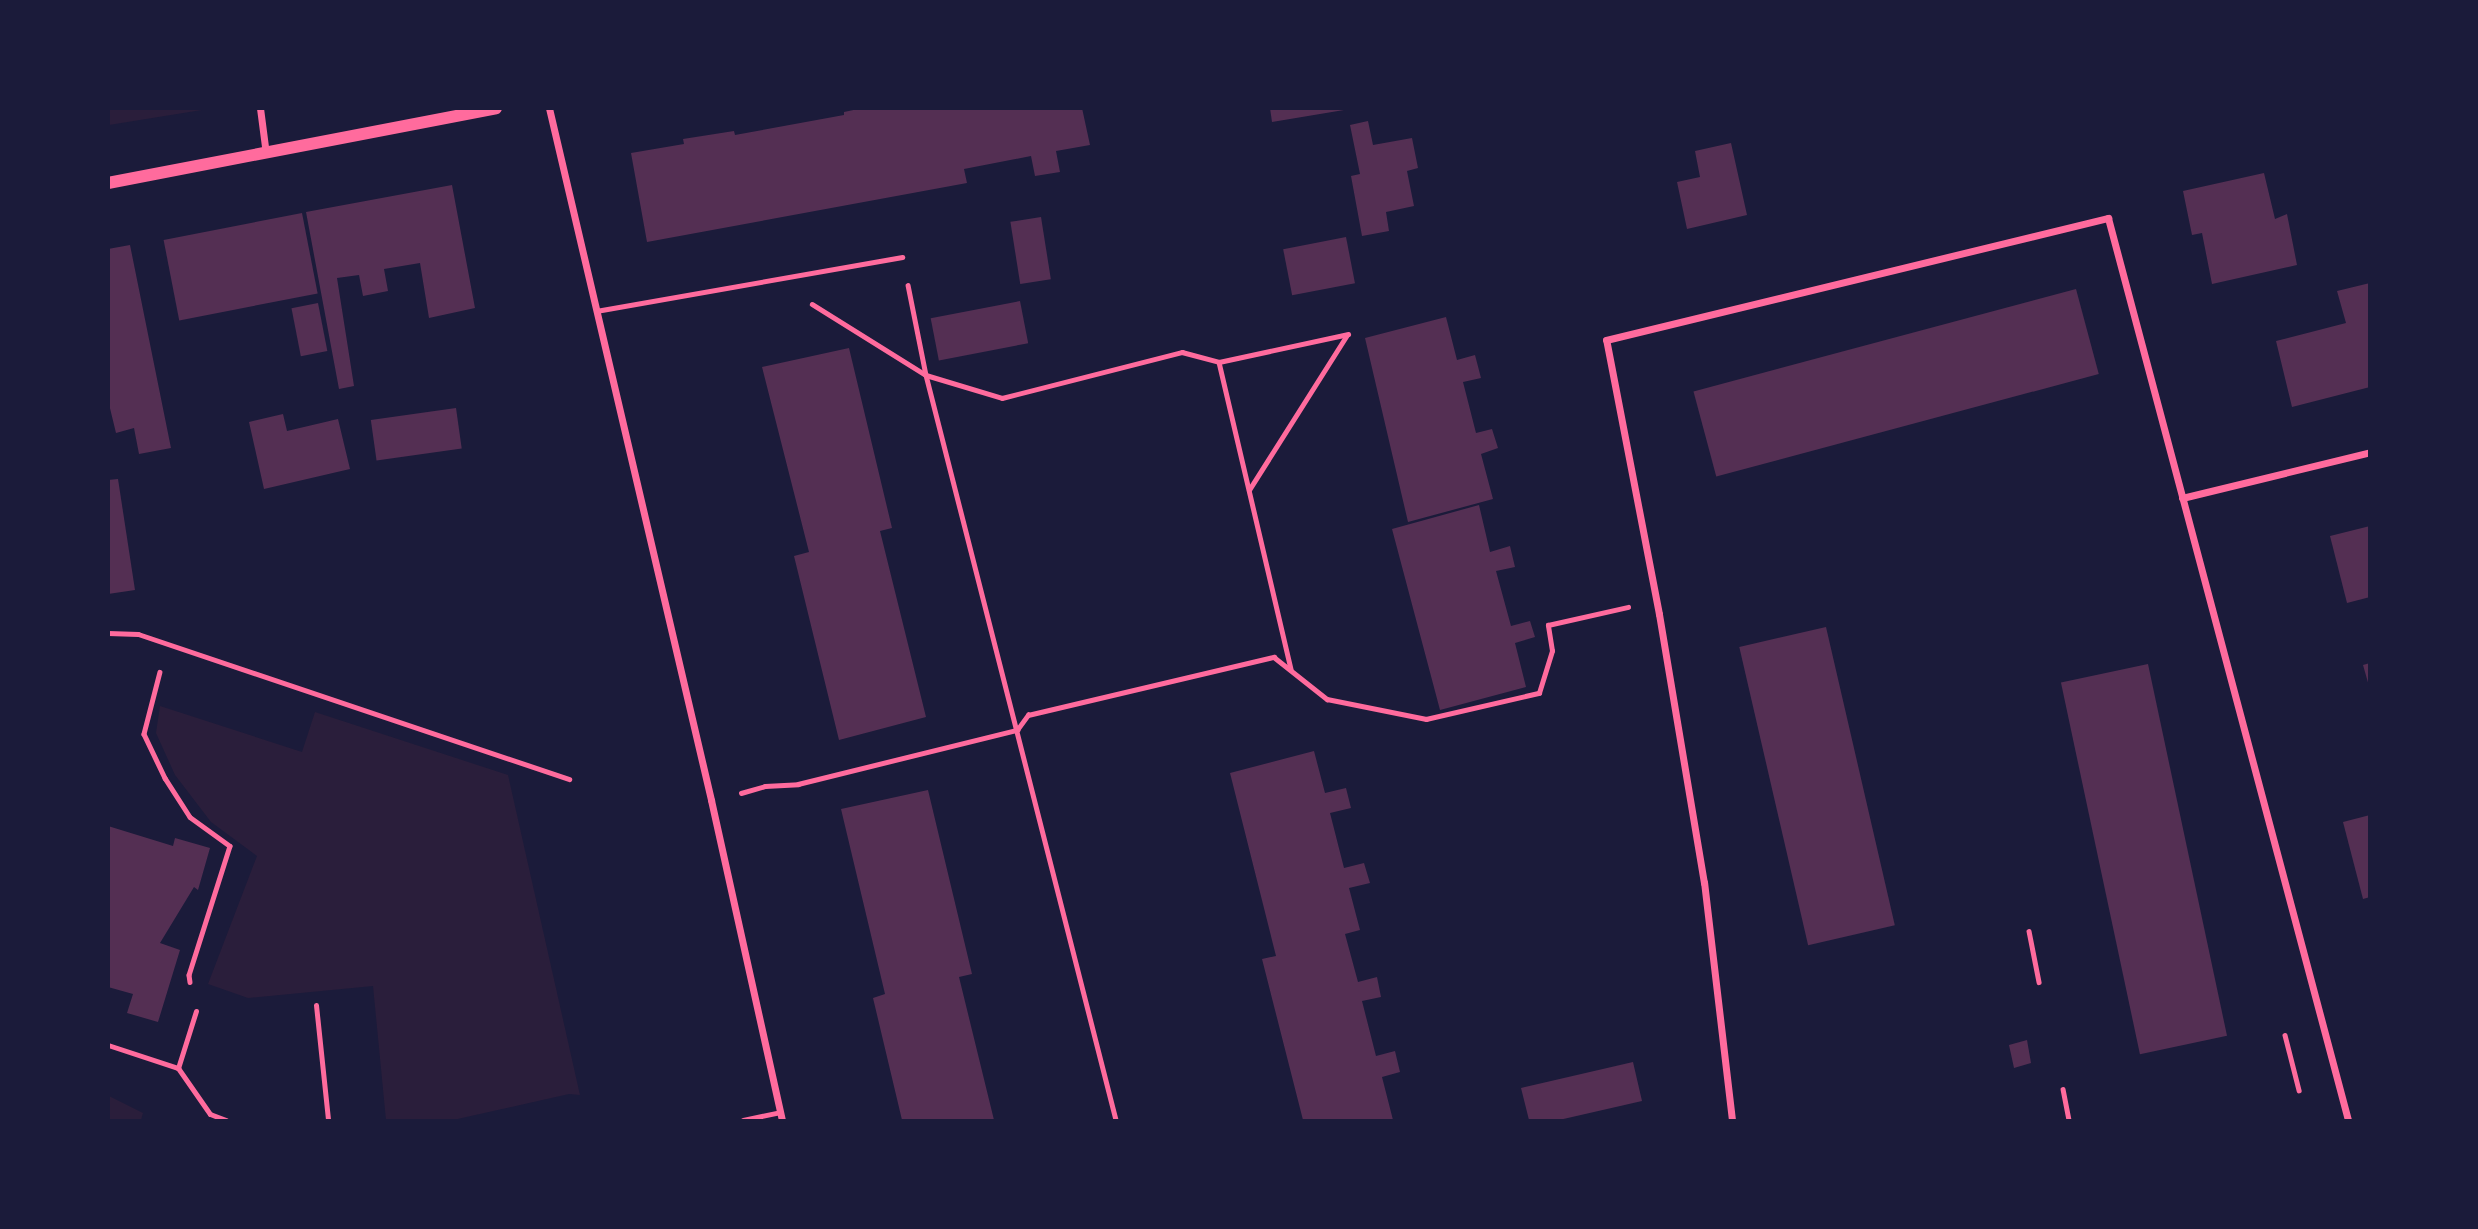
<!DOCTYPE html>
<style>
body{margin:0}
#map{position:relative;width:2478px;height:1229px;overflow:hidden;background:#1b1b3a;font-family:"Source Sans 3",sans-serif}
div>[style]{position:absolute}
.green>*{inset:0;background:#2a1e3b}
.building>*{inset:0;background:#542f53;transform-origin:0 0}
.path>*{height:4.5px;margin:-2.25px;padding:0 2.25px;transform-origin:2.25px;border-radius:2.25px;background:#ff6b9d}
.service>*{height:5px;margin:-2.5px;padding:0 2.5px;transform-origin:2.5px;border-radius:2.5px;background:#ff6b9d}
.minor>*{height:7px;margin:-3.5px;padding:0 3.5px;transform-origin:3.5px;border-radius:3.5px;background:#ff6b9d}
.tertiary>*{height:12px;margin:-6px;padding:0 6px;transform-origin:6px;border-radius:6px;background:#ff6b9d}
span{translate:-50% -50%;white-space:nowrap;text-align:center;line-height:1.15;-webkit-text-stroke:5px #1b1b3a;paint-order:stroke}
.frame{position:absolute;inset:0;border:110px solid #1b1b3a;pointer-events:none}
</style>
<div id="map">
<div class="green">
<div style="clip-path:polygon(109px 108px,208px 108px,208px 109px,109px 125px)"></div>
<div style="clip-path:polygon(160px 706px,302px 752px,315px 712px,508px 775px,580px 1095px,569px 1094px,453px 1120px,386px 1120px,373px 986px,248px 998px,208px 984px,257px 856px,211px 822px,175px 775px,156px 733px)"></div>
<div style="clip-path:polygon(109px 1096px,143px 1113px,141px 1120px,109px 1120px)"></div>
</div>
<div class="building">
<div style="clip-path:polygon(863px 108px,1082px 108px,1090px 145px,1056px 151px,1060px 172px,1035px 176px,1031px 156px,964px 169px,967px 183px,647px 242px,631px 153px,684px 144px,683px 139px,734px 131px,735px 135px,844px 115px,844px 112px)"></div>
<div style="clip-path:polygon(1270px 108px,1344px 108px,1344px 110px,1272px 122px)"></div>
<div style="clip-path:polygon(1368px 121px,1373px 145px,1412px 138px,1418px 168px,1407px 171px,1414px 206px,1386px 212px,1389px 231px,1362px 236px,1351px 176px,1360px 174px,1350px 125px)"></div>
<div style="clip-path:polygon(1731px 143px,1747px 215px,1687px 229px,1677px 182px,1700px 177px,1695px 151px)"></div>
<div style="clip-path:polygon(2264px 173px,2275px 219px,2287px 214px,2297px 265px,2212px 284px,2202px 233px,2192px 235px,2183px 191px)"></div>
<div style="clip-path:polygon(452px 185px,475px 308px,429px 318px,420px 263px,384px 269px,388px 291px,363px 296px,359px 275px,337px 278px,354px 386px,339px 389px,306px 212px)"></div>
<div style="left:302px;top:213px;width:82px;height:141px;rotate:79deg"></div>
<div style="left:1041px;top:217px;width:63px;height:31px;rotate:81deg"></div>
<div style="left:1346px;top:237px;width:47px;height:64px;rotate:79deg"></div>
<div style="clip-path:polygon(130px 245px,171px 448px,139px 454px,134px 428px,116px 433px,108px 400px,108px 249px)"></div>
<div style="clip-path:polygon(2370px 283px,2370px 387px,2292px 407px,2276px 341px,2346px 323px,2337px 291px)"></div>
<div style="left:2076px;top:289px;width:88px;height:396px;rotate:75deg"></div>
<div style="left:1020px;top:301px;width:43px;height:91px;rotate:79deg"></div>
<div style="left:318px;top:303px;width:49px;height:27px;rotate:79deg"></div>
<div style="clip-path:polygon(1446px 317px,1457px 360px,1475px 355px,1481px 378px,1463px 382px,1476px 433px,1492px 429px,1498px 448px,1481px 454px,1493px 499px,1408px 522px,1365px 338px)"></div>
<div style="clip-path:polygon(849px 348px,892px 528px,880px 531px,926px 717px,839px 740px,794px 556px,809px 552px,762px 367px)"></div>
<div style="left:456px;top:408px;width:41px;height:86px;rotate:82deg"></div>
<div style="clip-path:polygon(283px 414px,287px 431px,338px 419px,350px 469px,264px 489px,249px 422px)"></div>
<div style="clip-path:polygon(118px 479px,135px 590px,108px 594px,108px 480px)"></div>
<div style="clip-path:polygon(1479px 505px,1490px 552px,1510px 546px,1515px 567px,1496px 571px,1511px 626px,1530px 621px,1535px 637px,1515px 643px,1526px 687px,1440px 710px,1392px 529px)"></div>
<div style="clip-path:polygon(2370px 526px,2370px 597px,2347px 603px,2330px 536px)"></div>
<div style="left:1826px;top:627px;width:306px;height:89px;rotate:77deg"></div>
<div style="clip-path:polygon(2370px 663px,2370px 686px,2369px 686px,2363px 665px)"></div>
<div style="left:2148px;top:664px;width:380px;height:89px;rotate:78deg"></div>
<div style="clip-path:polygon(1314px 751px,1325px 793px,1346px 788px,1351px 808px,1330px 813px,1344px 868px,1364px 863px,1370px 883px,1349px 888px,1360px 930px,1345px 934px,1358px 982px,1377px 977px,1381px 997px,1362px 1001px,1376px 1056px,1395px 1051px,1400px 1072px,1382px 1077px,1393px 1120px,1303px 1120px,1262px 959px,1276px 956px,1230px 773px)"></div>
<div style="clip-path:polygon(928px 790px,972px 974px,959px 977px,994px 1120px,902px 1120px,873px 998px,885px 994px,841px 809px)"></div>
<div style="clip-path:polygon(2370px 815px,2370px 897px,2363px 899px,2343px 822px)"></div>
<div style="clip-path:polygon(108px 826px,173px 846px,175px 838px,210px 848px,198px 890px,194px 887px,160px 943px,180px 950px,158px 1022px,127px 1013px,133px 994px,108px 987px)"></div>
<div style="clip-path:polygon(2027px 1040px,2031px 1063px,2014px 1068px,2009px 1045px)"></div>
<div style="clip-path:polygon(1633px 1062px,1642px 1101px,1559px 1120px,1529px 1120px,1521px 1088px)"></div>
</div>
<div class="path">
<div style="left:908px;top:285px;width:92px;rotate:78.7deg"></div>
<div style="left:926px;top:375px;width:769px;rotate:75.69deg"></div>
<div style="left:812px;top:304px;width:134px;rotate:31.9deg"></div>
<div style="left:926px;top:375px;width:79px;rotate:16.8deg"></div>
<div style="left:1002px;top:398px;width:186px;rotate:-14.3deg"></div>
<div style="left:1182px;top:352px;width:38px;rotate:15deg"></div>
<div style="left:1219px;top:362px;width:132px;rotate:-12.2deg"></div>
<div style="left:1219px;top:362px;width:315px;rotate:76.8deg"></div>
<div style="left:1249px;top:490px;width:183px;rotate:-57.7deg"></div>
<div style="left:160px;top:672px;width:64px;rotate:104.5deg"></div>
<div style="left:144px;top:734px;width:49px;rotate:64.5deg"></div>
<div style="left:165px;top:778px;width:46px;rotate:57.3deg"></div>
<div style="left:190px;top:817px;width:49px;rotate:35.9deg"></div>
<div style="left:230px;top:846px;width:135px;rotate:107.6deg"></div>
<div style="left:189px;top:975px;width:7px;rotate:82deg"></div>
<div style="left:741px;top:793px;width:25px;rotate:-16deg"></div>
<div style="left:765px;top:786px;width:33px;rotate:-3deg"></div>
<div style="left:798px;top:784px;width:226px;rotate:-13.9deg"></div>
<div style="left:1017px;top:730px;width:19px;rotate:-54deg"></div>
<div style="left:1028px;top:715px;width:253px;rotate:-13.3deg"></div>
<div style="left:1274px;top:657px;width:68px;rotate:38.4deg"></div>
<div style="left:1327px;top:699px;width:101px;rotate:11.4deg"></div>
<div style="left:1426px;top:719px;width:116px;rotate:-13deg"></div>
<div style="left:1539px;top:693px;width:44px;rotate:-72.8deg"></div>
<div style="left:1552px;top:651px;width:26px;rotate:-99deg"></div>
<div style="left:1548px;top:625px;width:82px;rotate:-12.7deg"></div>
<div style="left:2029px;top:931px;width:52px;rotate:78.9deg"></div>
<div style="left:2285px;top:1035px;width:57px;rotate:75.7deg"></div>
<div style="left:2063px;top:1089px;width:32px;rotate:79deg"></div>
</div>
<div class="service">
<div style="left:596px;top:311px;width:311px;rotate:-10deg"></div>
<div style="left:108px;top:633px;width:30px;rotate:2deg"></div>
<div style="left:138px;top:634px;width:455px;rotate:18.6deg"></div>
<div style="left:316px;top:1005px;width:116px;rotate:84deg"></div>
<div style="left:196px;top:1011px;width:60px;rotate:107.5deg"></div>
<div style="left:178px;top:1068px;width:56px;rotate:55.2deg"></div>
<div style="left:210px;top:1114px;width:17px;rotate:21deg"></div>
<div style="left:108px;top:1045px;width:74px;rotate:18.2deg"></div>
<div style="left:743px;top:1120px;width:38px;rotate:-12deg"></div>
</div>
<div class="minor">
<div style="left:260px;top:108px;width:46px;rotate:82.6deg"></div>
<div style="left:549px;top:108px;width:711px;rotate:76.82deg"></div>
<div style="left:711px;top:800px;width:328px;rotate:77.5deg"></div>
<div style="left:2182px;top:498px;width:194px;rotate:-13.7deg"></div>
<div style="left:1732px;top:1120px;width:239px;rotate:-96.7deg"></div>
<div style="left:1704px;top:883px;width:273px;rotate:-99.5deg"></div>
<div style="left:1659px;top:614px;width:279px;rotate:-100.9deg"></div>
<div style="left:1606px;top:340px;width:517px;rotate:-13.66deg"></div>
<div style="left:2108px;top:218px;width:933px;rotate:75.1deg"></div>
</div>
<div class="tertiary">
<div style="left:108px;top:183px;width:395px;rotate:-10.9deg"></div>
</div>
<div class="frame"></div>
</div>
